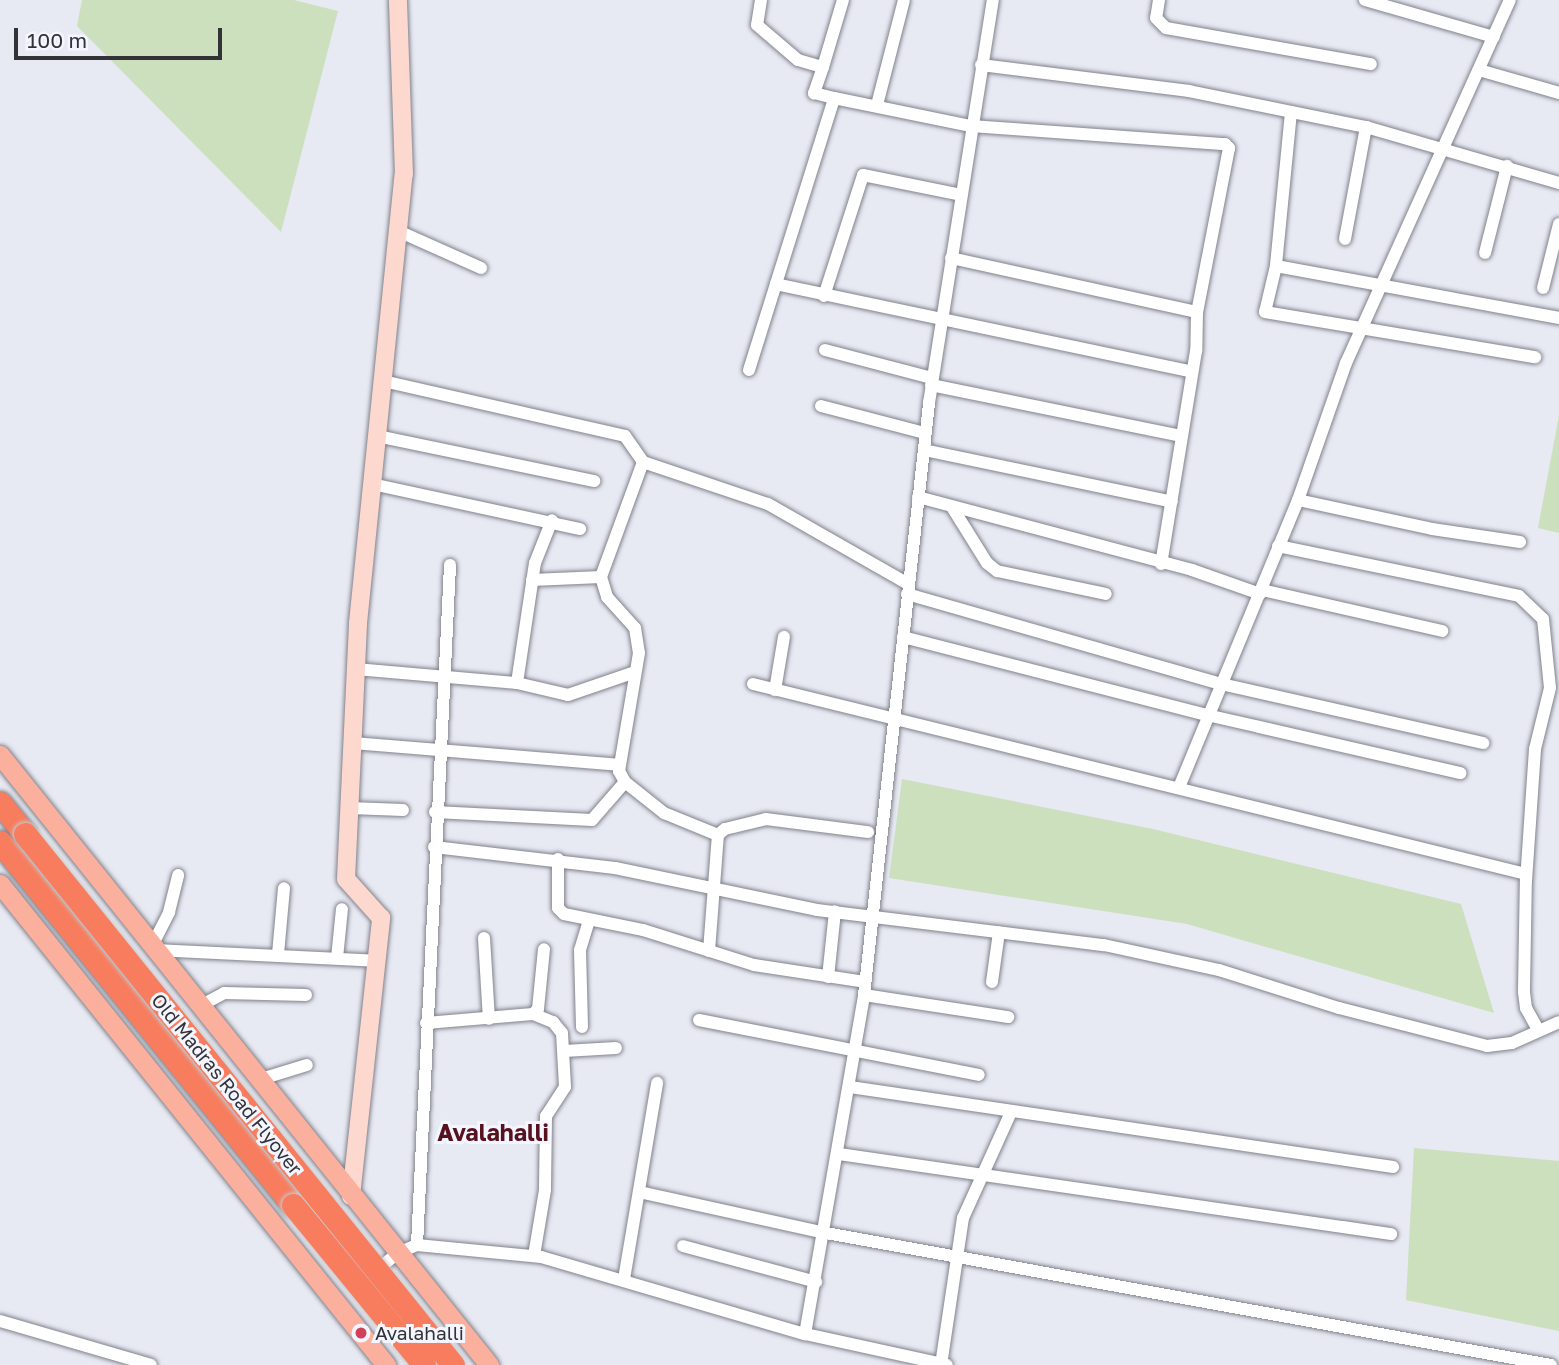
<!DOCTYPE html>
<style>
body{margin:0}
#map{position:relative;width:1559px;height:1365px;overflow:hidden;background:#e7e9f3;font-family:"Golos Text",sans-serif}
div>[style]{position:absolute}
.green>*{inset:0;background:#cce0bd}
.roads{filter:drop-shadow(0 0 2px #80828b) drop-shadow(0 0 2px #80828b)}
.street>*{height:12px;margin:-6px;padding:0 6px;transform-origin:6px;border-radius:6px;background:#fff}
.secondary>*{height:18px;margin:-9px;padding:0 9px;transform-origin:9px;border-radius:9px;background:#fdd8cf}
.primary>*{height:19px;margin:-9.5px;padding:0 9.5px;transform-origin:9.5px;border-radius:9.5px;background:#fbb09e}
.highway>*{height:23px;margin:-11.5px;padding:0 11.5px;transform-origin:11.5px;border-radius:11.5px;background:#f87c5e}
.bridges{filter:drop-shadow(0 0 2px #cacacb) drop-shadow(0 0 2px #cacacb)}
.highway-bridge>*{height:23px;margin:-11.5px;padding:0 11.5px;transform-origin:11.5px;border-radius:11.5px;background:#f87c5e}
.dots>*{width:19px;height:19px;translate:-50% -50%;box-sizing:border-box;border:4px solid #f4f6ff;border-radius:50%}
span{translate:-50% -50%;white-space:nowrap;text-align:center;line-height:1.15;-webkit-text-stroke:6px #f4f6ff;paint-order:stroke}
.street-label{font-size:19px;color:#323337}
.poi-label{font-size:19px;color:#323337}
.left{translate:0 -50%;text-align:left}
.quarter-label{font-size:23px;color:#57121e;font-weight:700}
.scale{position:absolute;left:14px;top:28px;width:208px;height:32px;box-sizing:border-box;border:4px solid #323337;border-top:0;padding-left:9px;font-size:21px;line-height:24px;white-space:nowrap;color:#323337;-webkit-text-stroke:5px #f4f6ff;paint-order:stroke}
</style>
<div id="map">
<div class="green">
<div style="clip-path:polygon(82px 0,294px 0,338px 11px,281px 232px,77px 26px)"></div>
<div style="clip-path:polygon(1559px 415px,1559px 533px,1538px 528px)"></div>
<div style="clip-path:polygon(902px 779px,1153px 829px,1461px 904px,1494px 1013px,1187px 924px,889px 878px)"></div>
<div style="clip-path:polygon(1414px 1148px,1559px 1161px,1559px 1331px,1406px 1300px)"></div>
</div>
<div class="roads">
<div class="street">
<div style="left:761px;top:0;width:25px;rotate:99deg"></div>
<div style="left:757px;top:25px;width:54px;rotate:40.5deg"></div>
<div style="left:798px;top:60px;width:26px;rotate:16deg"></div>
<div style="left:823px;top:67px;width:28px;rotate:109deg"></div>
<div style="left:814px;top:93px;width:21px;rotate:14deg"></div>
<div style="left:1159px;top:0;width:18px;rotate:99deg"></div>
<div style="left:1156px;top:18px;width:14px;rotate:45deg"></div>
<div style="left:1166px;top:28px;width:208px;rotate:10deg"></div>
<div style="left:1365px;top:0;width:134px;rotate:16deg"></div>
<div style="left:981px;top:65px;width:210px;rotate:7.1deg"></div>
<div style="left:1189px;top:91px;width:181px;rotate:11.5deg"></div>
<div style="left:1366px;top:127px;width:201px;rotate:16.2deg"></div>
<div style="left:823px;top:67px;width:70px;rotate:-73.4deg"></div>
<div style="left:1479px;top:70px;width:83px;rotate:16deg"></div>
<div style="left:877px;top:105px;width:108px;rotate:-75.6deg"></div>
<div style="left:1291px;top:112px;width:155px;rotate:95.6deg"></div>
<div style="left:1276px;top:266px;width:47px;rotate:103.4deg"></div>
<div style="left:1265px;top:312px;width:274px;rotate:9.5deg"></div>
<div style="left:398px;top:231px;width:91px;rotate:24deg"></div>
<div style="left:1345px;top:239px;width:114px;rotate:-79.4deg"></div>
<div style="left:1485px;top:253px;width:90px;rotate:-75.8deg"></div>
<div style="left:951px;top:258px;width:252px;rotate:12.4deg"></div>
<div style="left:1276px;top:266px;width:288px;rotate:10.4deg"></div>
<div style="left:776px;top:284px;width:425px;rotate:11.9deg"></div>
<div style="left:1543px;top:288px;width:66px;rotate:-76deg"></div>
<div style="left:824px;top:296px;width:127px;rotate:-72.1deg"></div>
<div style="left:863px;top:175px;width:100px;rotate:11.5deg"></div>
<div style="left:825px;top:350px;width:111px;rotate:14.7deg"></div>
<div style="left:749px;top:370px;width:285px;rotate:-72.6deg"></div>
<div style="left:834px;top:98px;width:140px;rotate:11.6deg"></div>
<div style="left:971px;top:126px;width:255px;rotate:4.1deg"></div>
<div style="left:1225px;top:144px;width:6px;rotate:45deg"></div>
<div style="left:1229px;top:148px;width:167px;rotate:101deg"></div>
<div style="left:1197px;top:312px;width:39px;rotate:91deg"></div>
<div style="left:1196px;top:351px;width:216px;rotate:99.3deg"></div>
<div style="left:383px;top:381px;width:248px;rotate:12.8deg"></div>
<div style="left:625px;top:436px;width:32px;rotate:55deg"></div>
<div style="left:643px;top:462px;width:132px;rotate:18.6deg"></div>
<div style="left:768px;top:504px;width:161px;rotate:29.7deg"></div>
<div style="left:931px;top:385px;width:256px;rotate:11.5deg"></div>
<div style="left:821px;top:406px;width:107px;rotate:14.6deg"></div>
<div style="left:377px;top:436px;width:222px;rotate:11.7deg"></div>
<div style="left:924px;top:450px;width:253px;rotate:11.8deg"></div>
<div style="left:643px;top:462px;width:122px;rotate:110.1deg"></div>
<div style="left:601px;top:577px;width:21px;rotate:73deg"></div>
<div style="left:607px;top:597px;width:42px;rotate:47.9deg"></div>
<div style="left:635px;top:628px;width:25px;rotate:81deg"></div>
<div style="left:639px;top:653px;width:120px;rotate:99.6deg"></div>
<div style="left:619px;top:771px;width:13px;rotate:61deg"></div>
<div style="left:625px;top:782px;width:50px;rotate:38.5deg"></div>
<div style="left:664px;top:813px;width:58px;rotate:22.2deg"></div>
<div style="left:372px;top:484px;width:213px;rotate:12.2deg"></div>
<div style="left:918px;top:497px;width:284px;rotate:14.9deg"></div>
<div style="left:1192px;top:570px;width:72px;rotate:19.4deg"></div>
<div style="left:1298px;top:500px;width:137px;rotate:12.2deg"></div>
<div style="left:1432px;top:529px;width:89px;rotate:8.4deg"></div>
<div style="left:952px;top:507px;width:66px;rotate:58deg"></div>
<div style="left:987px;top:563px;width:13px;rotate:39deg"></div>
<div style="left:997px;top:571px;width:111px;rotate:11.9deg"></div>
<div style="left:1278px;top:546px;width:246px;rotate:11.7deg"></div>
<div style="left:1519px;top:596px;width:33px;rotate:44deg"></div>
<div style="left:1543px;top:619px;width:69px;rotate:84.2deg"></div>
<div style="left:1550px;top:688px;width:63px;rotate:103.8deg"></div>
<div style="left:1535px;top:749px;width:133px;rotate:93.9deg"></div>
<div style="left:532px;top:580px;width:69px;rotate:-2.5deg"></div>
<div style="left:1262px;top:590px;width:185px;rotate:12.8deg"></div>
<div style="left:907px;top:594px;width:327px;rotate:16deg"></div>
<div style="left:1221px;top:684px;width:269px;rotate:12.7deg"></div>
<div style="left:903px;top:637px;width:314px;rotate:14.4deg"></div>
<div style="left:1207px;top:715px;width:260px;rotate:12.9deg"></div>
<div style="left:356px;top:669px;width:162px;rotate:5deg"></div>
<div style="left:517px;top:683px;width:121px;rotate:-81.5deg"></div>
<div style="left:535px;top:563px;width:46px;rotate:-68.4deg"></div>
<div style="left:517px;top:683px;width:52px;rotate:13.2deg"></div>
<div style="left:568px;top:695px;width:71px;rotate:-18.9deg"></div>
<div style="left:753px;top:684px;width:796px;rotate:13.81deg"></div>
<div style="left:1526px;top:874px;width:118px;rotate:91deg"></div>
<div style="left:1524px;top:992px;width:16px;rotate:83deg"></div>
<div style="left:1526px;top:1008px;width:26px;rotate:61deg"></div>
<div style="left:775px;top:690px;width:54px;rotate:-80.4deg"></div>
<div style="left:353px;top:743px;width:266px;rotate:4.7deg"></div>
<div style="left:1180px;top:785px;width:308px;rotate:-67.5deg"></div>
<div style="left:1298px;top:500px;width:145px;rotate:-70.7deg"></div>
<div style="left:1346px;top:363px;width:398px;rotate:-65.7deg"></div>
<div style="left:350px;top:808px;width:53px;rotate:2.2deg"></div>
<div style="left:435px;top:812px;width:157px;rotate:2.9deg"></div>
<div style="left:592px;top:820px;width:50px;rotate:-49deg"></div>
<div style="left:434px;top:847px;width:182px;rotate:6.6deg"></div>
<div style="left:615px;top:868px;width:206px;rotate:11.7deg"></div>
<div style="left:817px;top:910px;width:289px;rotate:7deg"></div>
<div style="left:1104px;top:945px;width:118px;rotate:12.3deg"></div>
<div style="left:1219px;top:970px;width:126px;rotate:17.6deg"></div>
<div style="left:1339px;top:1008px;width:153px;rotate:14.4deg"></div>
<div style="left:1487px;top:1046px;width:25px;rotate:-7deg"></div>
<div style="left:1512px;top:1043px;width:51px;rotate:-24.1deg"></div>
<div style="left:558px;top:859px;width:49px;rotate:90deg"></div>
<div style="left:558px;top:908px;width:8px;rotate:45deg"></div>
<div style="left:564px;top:914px;width:81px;rotate:11.4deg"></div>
<div style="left:643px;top:930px;width:116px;rotate:17.5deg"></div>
<div style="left:754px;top:965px;width:112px;rotate:8.7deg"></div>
<div style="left:484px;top:938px;width:81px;rotate:86.5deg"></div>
<div style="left:152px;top:946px;width:38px;rotate:-63deg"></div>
<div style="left:169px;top:912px;width:38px;rotate:-76deg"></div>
<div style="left:155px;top:950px;width:221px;rotate:2.8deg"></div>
<div style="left:709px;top:951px;width:116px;rotate:-85.6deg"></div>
<div style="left:718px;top:835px;width:9px;rotate:-41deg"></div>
<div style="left:725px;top:829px;width:42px;rotate:-13.7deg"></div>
<div style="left:766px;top:819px;width:103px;rotate:7.3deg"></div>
<div style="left:278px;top:954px;width:66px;rotate:-84.8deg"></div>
<div style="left:337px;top:958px;width:49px;rotate:-84.2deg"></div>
<div style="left:828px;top:977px;width:66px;rotate:-83.9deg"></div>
<div style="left:992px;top:982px;width:50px;rotate:-82deg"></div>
<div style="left:864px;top:995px;width:146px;rotate:8.7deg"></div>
<div style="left:200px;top:1006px;width:27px;rotate:-28deg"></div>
<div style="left:224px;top:993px;width:82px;rotate:1.4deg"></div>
<div style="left:533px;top:1014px;width:7px;rotate:-45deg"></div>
<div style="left:538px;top:1009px;width:60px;rotate:-84.3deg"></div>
<div style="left:699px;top:1020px;width:285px;rotate:11.1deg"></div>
<div style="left:426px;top:1023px;width:107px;rotate:-4.8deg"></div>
<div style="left:533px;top:1014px;width:22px;rotate:22deg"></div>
<div style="left:553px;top:1022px;width:14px;rotate:51deg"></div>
<div style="left:562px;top:1033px;width:54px;rotate:86.8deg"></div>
<div style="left:565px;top:1087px;width:35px;rotate:123deg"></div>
<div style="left:546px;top:1116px;width:74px;rotate:90.8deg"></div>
<div style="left:545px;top:1190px;width:67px;rotate:99.5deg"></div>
<div style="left:582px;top:1027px;width:77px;rotate:-91.5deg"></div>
<div style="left:580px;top:950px;width:31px;rotate:-73deg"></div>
<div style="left:564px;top:1051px;width:52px;rotate:-3.3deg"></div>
<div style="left:258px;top:1080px;width:51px;rotate:-17deg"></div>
<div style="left:850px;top:1087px;width:549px;rotate:8.38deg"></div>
<div style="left:839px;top:1154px;width:558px;rotate:8.25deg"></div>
<div style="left:639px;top:1192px;width:191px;rotate:12.4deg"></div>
<div style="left:826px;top:1233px;width:737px;rotate:10.32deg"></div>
<div style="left:417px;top:1245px;width:681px;rotate:-87.22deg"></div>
<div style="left:683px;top:1246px;width:138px;rotate:15.1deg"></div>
<div style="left:375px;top:1272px;width:30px;rotate:-40deg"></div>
<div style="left:398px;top:1253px;width:21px;rotate:-23deg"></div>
<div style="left:417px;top:1245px;width:125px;rotate:5.5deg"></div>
<div style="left:541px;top:1257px;width:275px;rotate:16.3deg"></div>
<div style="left:805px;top:1334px;width:145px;rotate:12.3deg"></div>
<div style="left:624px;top:1279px;width:199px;rotate:-80.4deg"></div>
<div style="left:0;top:1321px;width:157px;rotate:16.2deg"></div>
<div style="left:805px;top:1334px;width:344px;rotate:-80.1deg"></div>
<div style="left:864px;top:995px;width:596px;rotate:-83.73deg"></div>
<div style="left:929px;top:403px;width:408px;rotate:-81deg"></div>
<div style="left:941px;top:1365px;width:149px;rotate:-81.5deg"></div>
<div style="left:963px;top:1218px;width:116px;rotate:-65.6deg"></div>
</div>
<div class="secondary">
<div style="left:351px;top:1196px;width:280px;rotate:-83.8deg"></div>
<div style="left:381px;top:918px;width:52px;rotate:-131.9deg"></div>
<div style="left:346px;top:879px;width:256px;rotate:-87.3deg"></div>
<div style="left:358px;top:623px;width:451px;rotate:-84.2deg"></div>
<div style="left:404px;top:174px;width:174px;rotate:-92deg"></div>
</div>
<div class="primary">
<div style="left:0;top:755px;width:782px;rotate:51.28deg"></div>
<div style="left:0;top:884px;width:617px;rotate:51.25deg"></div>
</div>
<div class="highway">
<div style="left:0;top:803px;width:40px;rotate:51deg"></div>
<div style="left:0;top:842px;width:466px;rotate:51.1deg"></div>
</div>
</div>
<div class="bridges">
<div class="highway-bridge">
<div style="left:25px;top:834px;width:682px;rotate:51.13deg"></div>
<div style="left:293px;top:1205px;width:207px;rotate:50.7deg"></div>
</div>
</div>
<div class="dots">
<div style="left:361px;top:1333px;background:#d14158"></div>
</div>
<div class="street-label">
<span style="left:227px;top:1084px;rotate:51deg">Old Madras Road Flyover</span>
</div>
<div class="poi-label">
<span class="left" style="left:375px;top:1333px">Avalahalli</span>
</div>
<div class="quarter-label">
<span style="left:493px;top:1132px">Avalahalli</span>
</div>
<div class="scale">100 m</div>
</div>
